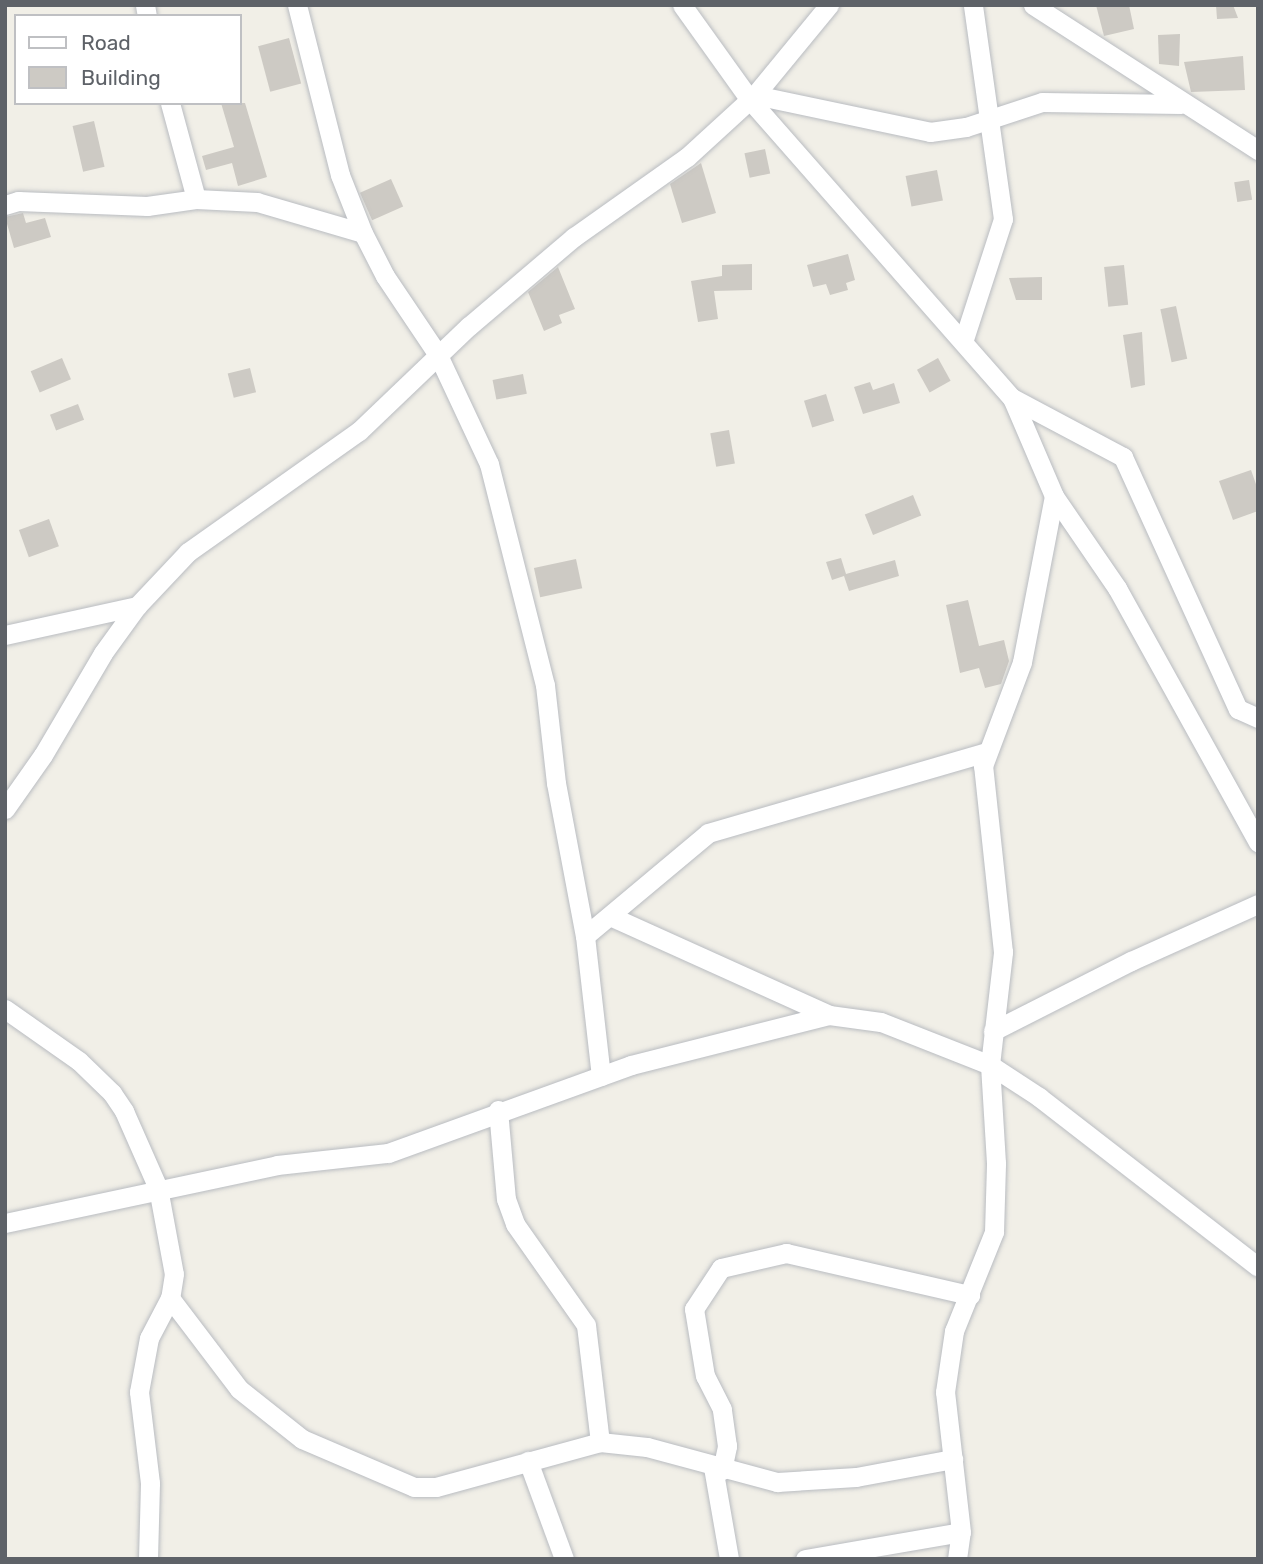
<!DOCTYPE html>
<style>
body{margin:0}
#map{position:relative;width:1263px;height:1564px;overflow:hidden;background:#f1efe7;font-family:Rubik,sans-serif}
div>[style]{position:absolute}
.building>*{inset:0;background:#cdcac4;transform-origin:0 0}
.roads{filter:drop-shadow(0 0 2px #b9bcc1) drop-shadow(0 0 2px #b9bcc1)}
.minor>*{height:19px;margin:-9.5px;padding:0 9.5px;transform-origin:9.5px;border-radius:9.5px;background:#fff}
span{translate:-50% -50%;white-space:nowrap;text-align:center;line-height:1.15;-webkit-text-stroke:5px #fff;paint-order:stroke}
.frame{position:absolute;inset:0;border:7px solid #5e6268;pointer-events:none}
.legend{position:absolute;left:14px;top:14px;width:228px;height:91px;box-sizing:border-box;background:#fff;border:2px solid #bfc0c3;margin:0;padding:9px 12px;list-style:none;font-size:21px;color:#5e6268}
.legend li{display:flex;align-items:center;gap:14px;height:35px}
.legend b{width:35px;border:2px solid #bfc0c3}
</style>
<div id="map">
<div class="building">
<div style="clip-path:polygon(1096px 5px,1129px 5px,1134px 29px,1104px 36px)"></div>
<div style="clip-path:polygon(1216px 5px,1233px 5px,1238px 18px,1217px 19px)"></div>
<div style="clip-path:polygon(1180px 34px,1179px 66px,1159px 64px,1158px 35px)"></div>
<div style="left:289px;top:38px;width:47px;height:32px;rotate:75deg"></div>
<div style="clip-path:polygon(1243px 56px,1245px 90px,1191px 92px,1184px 62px)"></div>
<div style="clip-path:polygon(221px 103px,245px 103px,267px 177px,238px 186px,232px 163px,206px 170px,202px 156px,234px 147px)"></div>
<div style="left:94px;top:121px;width:47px;height:22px;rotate:77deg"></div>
<div style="left:765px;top:149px;width:25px;height:21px;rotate:78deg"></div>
<div style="clip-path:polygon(701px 163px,716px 213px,682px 223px,670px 184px)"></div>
<div style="left:937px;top:170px;width:31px;height:32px;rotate:79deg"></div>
<div style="left:391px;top:179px;width:30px;height:34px;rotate:66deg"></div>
<div style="left:1249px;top:180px;width:20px;height:15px;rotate:81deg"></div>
<div style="clip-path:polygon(23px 213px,26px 223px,45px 218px,51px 237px,14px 248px,5px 217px)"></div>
<div style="clip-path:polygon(848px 254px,855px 280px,846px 283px,848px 290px,830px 295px,826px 284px,813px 287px,807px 265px)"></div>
<div style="clip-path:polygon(752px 264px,752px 290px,714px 291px,718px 319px,698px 322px,691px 281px,722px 276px,722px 265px)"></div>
<div style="left:1124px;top:265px;width:40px;height:20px;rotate:84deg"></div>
<div style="clip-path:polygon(558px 267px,575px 309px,559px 315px,562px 323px,544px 331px,528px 292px)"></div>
<div style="clip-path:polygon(1042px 277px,1042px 300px,1016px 300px,1009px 278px)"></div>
<div style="left:1176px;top:306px;width:54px;height:16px;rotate:78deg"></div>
<div style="clip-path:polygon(1142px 332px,1145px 385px,1131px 388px,1123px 335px)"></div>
<div style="left:62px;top:358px;width:23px;height:34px;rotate:67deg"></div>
<div style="left:938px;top:358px;width:26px;height:24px;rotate:61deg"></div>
<div style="left:250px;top:368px;width:25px;height:23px;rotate:76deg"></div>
<div style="left:523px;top:374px;width:20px;height:31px;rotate:79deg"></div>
<div style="clip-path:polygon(870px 382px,873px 390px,894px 383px,900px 403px,863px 414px,854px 387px)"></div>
<div style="left:826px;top:394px;width:28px;height:23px;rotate:73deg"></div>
<div style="left:78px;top:404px;width:17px;height:30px;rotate:69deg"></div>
<div style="left:729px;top:430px;width:34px;height:19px;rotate:80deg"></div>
<div style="clip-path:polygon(1251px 470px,1258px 490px,1258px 511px,1233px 520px,1219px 481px)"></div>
<div style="left:913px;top:495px;width:22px;height:52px;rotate:68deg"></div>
<div style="left:49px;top:519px;width:29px;height:32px;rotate:70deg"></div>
<div style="clip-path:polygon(841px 558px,846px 574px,895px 560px,899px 576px,849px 591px,844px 576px,832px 580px,826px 562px)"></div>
<div style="left:576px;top:559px;width:30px;height:43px;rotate:78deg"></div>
<div style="clip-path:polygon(968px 600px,979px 646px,1004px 640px,1009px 661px,1001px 684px,985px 688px,979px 668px,960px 673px,946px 605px)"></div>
</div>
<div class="roads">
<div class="minor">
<div style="left:145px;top:5px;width:11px;rotate:80deg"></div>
<div style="left:297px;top:5px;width:175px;rotate:75.8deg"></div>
<div style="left:340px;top:175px;width:62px;rotate:68.4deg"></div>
<div style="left:363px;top:233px;width:48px;rotate:62.9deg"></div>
<div style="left:385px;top:276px;width:95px;rotate:56.1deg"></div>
<div style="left:438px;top:355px;width:120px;rotate:64.9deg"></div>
<div style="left:489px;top:464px;width:228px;rotate:75.8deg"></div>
<div style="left:545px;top:685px;width:99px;rotate:83.6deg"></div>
<div style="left:556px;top:783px;width:156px;rotate:79.3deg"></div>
<div style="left:585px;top:936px;width:141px;rotate:83.5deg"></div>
<div style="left:682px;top:5px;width:117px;rotate:54.4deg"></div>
<div style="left:750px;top:100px;width:397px;rotate:48.7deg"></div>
<div style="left:1012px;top:398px;width:107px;rotate:66.8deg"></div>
<div style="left:1054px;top:496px;width:112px;rotate:55.6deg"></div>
<div style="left:1117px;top:588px;width:291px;rotate:61deg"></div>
<div style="left:1033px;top:5px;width:268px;rotate:32.8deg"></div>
<div style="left:755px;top:95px;width:179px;rotate:11.9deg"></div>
<div style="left:930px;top:132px;width:36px;rotate:-8deg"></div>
<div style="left:966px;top:127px;width:80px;rotate:-18.2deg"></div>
<div style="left:1042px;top:102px;width:139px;rotate:0.8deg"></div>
<div style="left:170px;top:103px;width:99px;rotate:74.8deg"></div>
<div style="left:5px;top:205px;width:14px;rotate:-17deg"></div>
<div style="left:18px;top:201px;width:129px;rotate:2.2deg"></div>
<div style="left:147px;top:206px;width:49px;rotate:-8.1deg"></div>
<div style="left:196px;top:199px;width:61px;rotate:2.8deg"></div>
<div style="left:257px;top:202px;width:110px;rotate:16.3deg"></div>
<div style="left:964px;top:339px;width:126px;rotate:-72deg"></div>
<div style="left:1003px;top:219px;width:216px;rotate:-98deg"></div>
<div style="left:1012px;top:398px;width:126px;rotate:28deg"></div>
<div style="left:1123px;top:457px;width:277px;rotate:65.5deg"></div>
<div style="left:1238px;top:709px;width:22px;rotate:24deg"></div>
<div style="left:5px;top:635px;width:135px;rotate:-12.4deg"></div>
<div style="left:5px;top:809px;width:66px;rotate:-54.9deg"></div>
<div style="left:43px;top:755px;width:118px;rotate:-59.5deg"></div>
<div style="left:103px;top:653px;width:58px;rotate:-54.1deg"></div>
<div style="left:137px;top:606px;width:74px;rotate:-46.6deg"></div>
<div style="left:188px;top:552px;width:209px;rotate:-35.3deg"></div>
<div style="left:359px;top:431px;width:152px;rotate:-43.7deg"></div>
<div style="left:469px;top:326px;width:138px;rotate:-40.3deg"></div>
<div style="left:574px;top:237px;width:138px;rotate:-35.3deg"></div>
<div style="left:687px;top:157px;width:92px;rotate:-42.4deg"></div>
<div style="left:755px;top:95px;width:117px;rotate:-50.6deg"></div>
<div style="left:610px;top:916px;width:240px;rotate:24.3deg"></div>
<div style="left:585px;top:936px;width:160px;rotate:-39.9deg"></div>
<div style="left:708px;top:833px;width:291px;rotate:-16.2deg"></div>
<div style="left:5px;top:1009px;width:90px;rotate:35.1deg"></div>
<div style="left:79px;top:1061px;width:46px;rotate:44.1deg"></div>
<div style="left:112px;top:1093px;width:22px;rotate:56deg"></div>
<div style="left:124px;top:1111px;width:84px;rotate:66.2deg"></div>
<div style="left:158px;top:1188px;width:87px;rotate:79.5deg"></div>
<div style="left:174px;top:1274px;width:24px;rotate:99deg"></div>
<div style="left:170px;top:1298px;width:45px;rotate:117.7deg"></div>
<div style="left:149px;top:1338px;width:55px;rotate:100.5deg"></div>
<div style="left:139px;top:1392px;width:92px;rotate:83.1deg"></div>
<div style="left:150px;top:1483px;width:76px;rotate:91.5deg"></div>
<div style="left:993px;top:1031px;width:155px;rotate:-26.9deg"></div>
<div style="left:1131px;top:961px;width:139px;rotate:-24.2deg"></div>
<div style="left:498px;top:1110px;width:89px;rotate:84.9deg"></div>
<div style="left:506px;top:1199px;width:27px;rotate:70deg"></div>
<div style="left:515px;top:1224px;width:123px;rotate:54.9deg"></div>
<div style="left:586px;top:1325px;width:118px;rotate:83.2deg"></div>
<div style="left:5px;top:1223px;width:278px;rotate:-12deg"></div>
<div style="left:277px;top:1165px;width:112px;rotate:-6.2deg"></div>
<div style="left:388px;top:1153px;width:258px;rotate:-19.9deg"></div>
<div style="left:631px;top:1065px;width:204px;rotate:-14.2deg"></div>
<div style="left:829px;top:1015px;width:52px;rotate:7.7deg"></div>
<div style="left:881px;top:1022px;width:117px;rotate:21.5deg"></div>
<div style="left:990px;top:1065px;width:59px;rotate:33.1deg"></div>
<div style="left:1039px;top:1097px;width:277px;rotate:37.8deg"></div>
<div style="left:170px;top:1298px;width:114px;rotate:52.8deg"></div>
<div style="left:239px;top:1389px;width:80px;rotate:38.4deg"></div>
<div style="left:302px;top:1439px;width:122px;rotate:23.2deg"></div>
<div style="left:414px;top:1487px;width:22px"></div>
<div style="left:436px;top:1487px;width:170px;rotate:-15.3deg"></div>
<div style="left:600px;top:1442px;width:47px;rotate:6.1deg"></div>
<div style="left:647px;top:1447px;width:135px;rotate:15.1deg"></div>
<div style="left:777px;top:1482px;width:79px;rotate:-3.6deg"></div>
<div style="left:856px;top:1477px;width:99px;rotate:-10.5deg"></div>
<div style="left:528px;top:1461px;width:104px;rotate:69.8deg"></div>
<div style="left:713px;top:1467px;width:93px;rotate:80.1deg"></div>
<div style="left:722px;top:1470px;width:25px;rotate:-78deg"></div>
<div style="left:727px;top:1446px;width:37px;rotate:-98deg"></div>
<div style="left:722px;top:1409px;width:37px;rotate:-117deg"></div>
<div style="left:705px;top:1376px;width:68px;rotate:-99.3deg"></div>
<div style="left:694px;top:1309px;width:49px;rotate:-56.6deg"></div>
<div style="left:721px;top:1268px;width:67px;rotate:-13deg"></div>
<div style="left:786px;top:1253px;width:189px;rotate:12.9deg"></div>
<div style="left:805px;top:1559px;width:158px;rotate:-9.8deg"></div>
<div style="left:957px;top:1559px;width:27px;rotate:-82deg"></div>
<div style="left:961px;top:1532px;width:141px;rotate:-96.5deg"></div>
<div style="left:945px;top:1392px;width:62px;rotate:-81.6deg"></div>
<div style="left:954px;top:1331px;width:107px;rotate:-68deg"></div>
<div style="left:994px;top:1232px;width:69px;rotate:-88.3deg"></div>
<div style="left:996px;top:1163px;width:98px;rotate:-93.5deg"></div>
<div style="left:990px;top:1065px;width:114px;rotate:-83.4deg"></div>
<div style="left:1003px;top:952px;width:187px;rotate:-96.1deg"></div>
<div style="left:983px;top:766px;width:111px;rotate:-69.4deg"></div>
<div style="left:1022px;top:662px;width:169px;rotate:-79.1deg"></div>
</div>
</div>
<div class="frame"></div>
<ul class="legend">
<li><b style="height:9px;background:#fff"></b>Road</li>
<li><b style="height:19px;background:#cdcac4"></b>Building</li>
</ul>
</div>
